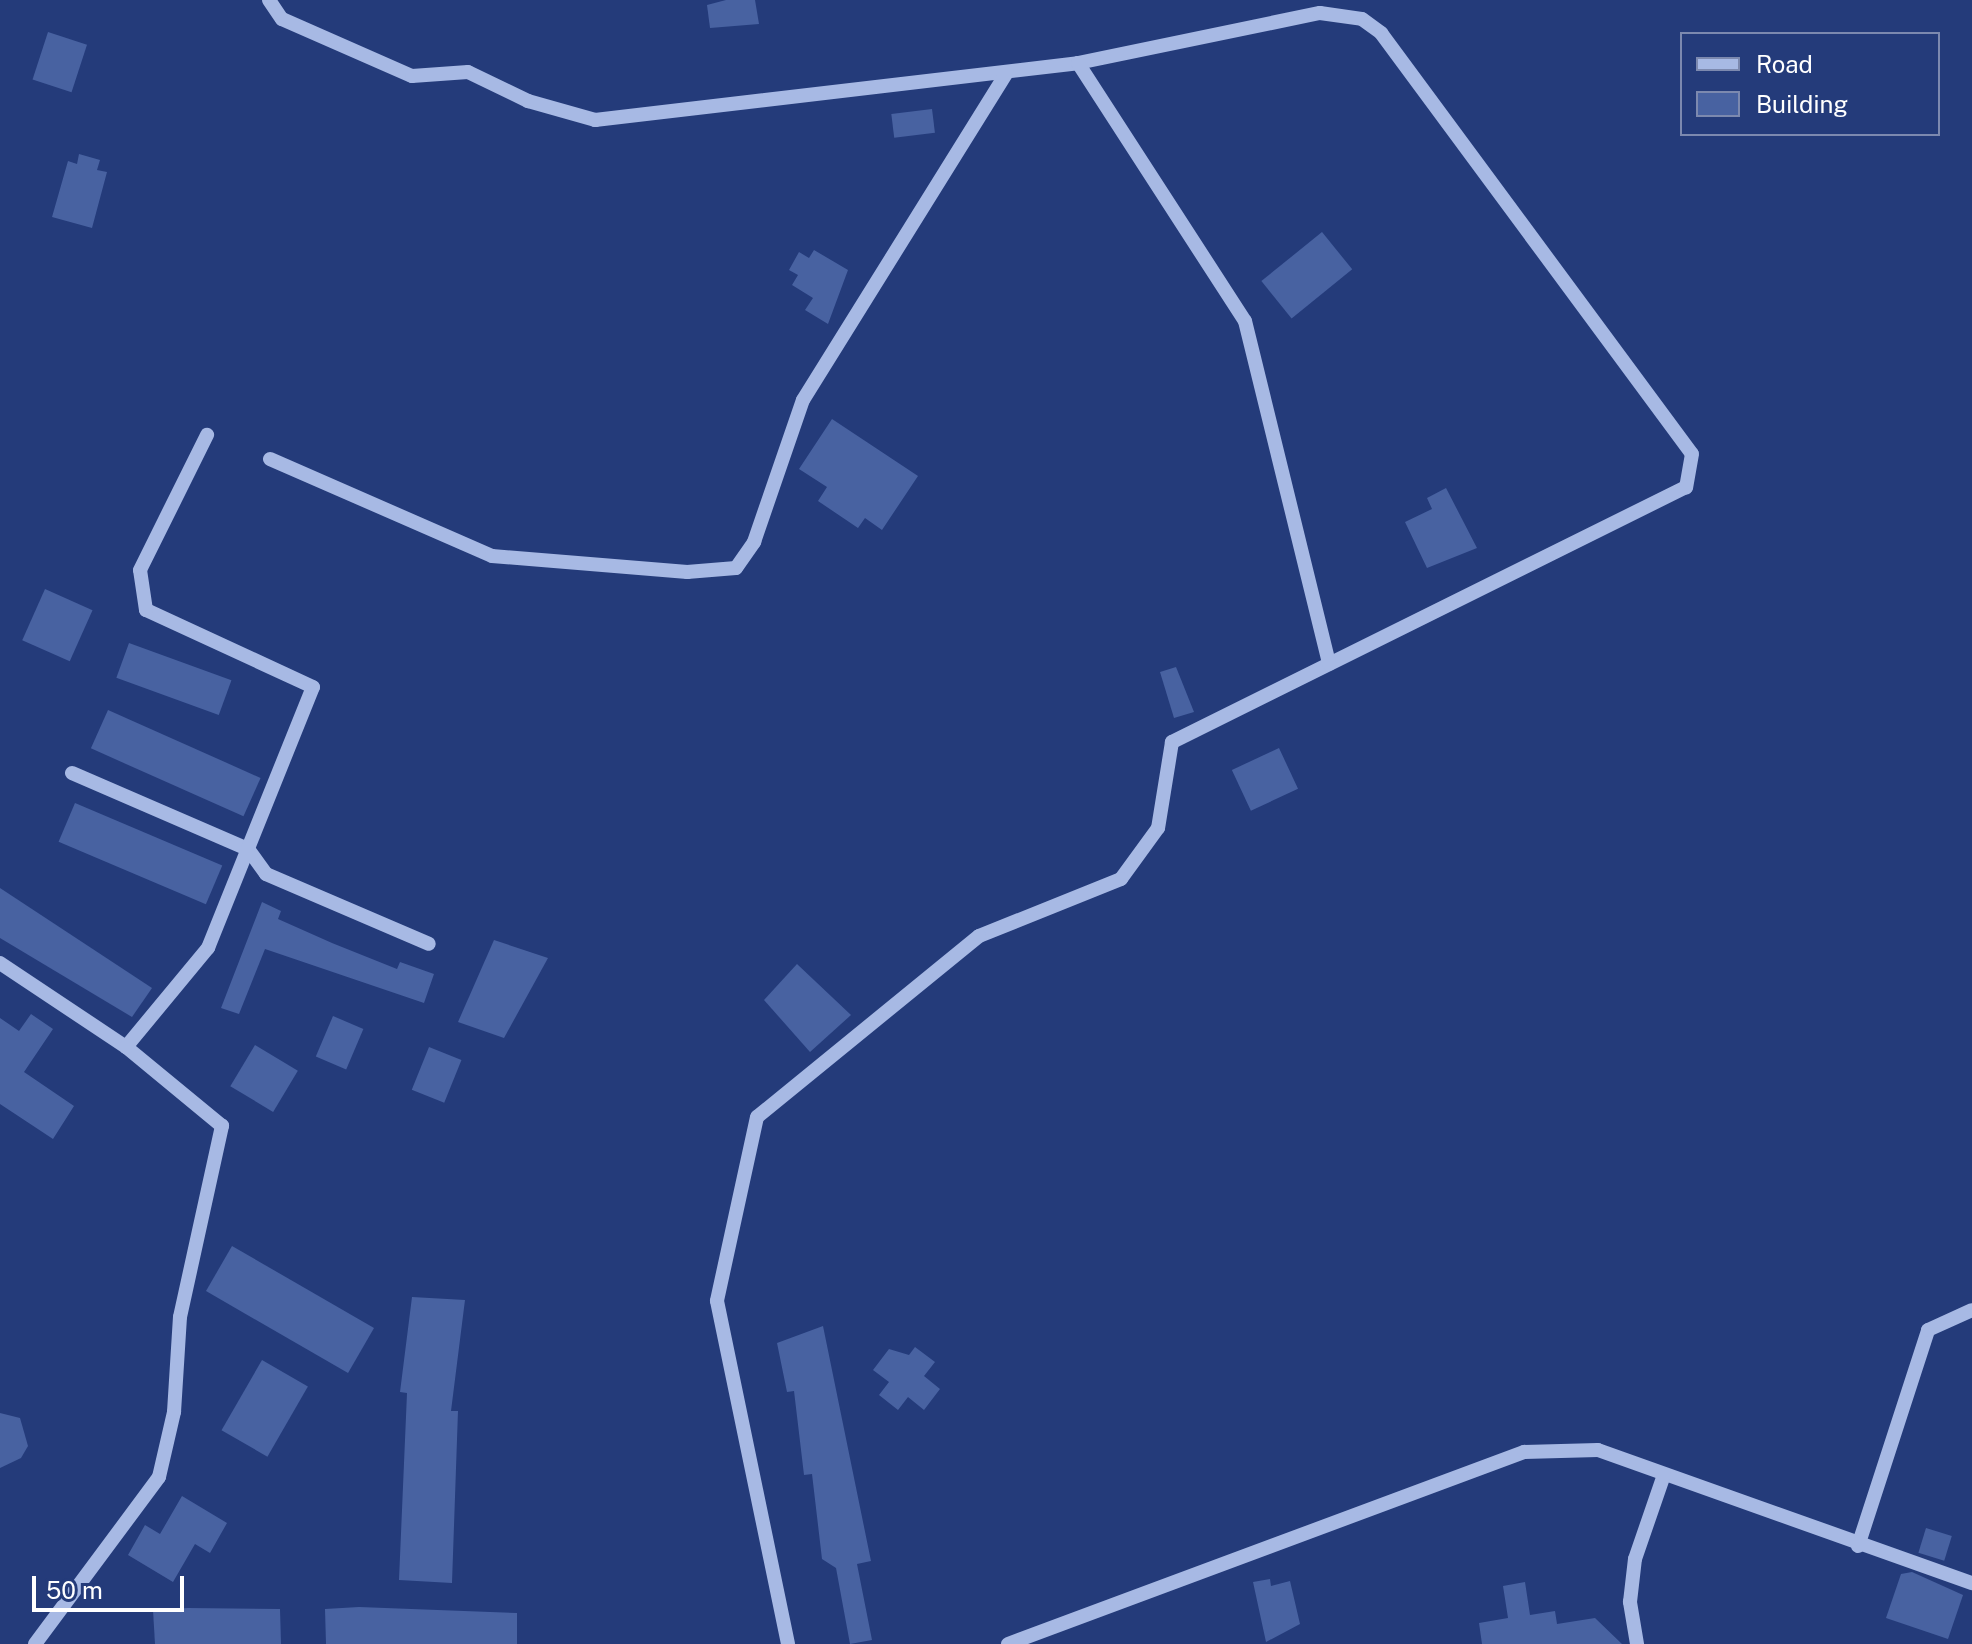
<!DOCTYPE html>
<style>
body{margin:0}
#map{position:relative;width:1972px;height:1644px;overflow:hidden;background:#243b7a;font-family:"Public Sans",sans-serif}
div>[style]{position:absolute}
.building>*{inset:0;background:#4862a1;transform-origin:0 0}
.minor>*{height:14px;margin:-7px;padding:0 7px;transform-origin:7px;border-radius:7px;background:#a7b9e4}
span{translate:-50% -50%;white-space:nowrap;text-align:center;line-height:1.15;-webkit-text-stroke:6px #243b7a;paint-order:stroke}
.legend{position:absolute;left:1680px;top:32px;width:260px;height:104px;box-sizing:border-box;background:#243b7a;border:2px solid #7c89af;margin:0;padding:10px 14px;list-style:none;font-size:24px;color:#fff}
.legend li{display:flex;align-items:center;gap:16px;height:40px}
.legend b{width:40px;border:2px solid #7c89af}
.scale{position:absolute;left:32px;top:1576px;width:152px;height:36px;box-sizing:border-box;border:4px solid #fff;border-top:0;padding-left:10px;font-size:24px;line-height:28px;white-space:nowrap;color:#fff;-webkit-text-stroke:6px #243b7a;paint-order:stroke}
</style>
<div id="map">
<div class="building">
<div style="clip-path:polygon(726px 0,755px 0,759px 24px,710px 28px,707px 5px)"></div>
<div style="left:48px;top:32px;width:41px;height:50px;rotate:18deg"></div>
<div style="left:932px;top:109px;width:24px;height:41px;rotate:83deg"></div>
<div style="clip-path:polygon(79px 154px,100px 160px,97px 170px,107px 172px,92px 228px,52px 217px,68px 161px,77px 164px)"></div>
<div style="left:1322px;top:232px;width:48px;height:78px;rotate:51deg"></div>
<div style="clip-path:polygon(814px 250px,848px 270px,828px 324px,805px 310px,813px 298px,792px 285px,798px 275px,789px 270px,799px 252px,809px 258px)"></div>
<div style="clip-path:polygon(832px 419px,918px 476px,882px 530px,865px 518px,858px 528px,818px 501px,827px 487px,799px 469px)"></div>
<div style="clip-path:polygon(1446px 488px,1477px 548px,1427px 568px,1405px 522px,1432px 509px,1427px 498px)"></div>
<div style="left:45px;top:589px;width:52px;height:56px;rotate:24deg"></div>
<div style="left:129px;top:643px;width:109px;height:37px;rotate:20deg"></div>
<div style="clip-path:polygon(1176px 667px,1194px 712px,1174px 718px,1160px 672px)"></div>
<div style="left:108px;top:710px;width:167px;height:42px;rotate:24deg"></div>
<div style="left:1279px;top:748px;width:45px;height:52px;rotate:65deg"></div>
<div style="left:75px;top:803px;width:160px;height:42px;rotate:23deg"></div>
<div style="clip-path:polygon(0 888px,152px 988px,132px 1017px,0 938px)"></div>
<div style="clip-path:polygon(262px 902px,281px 911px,278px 919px,332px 943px,397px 969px,400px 962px,434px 974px,424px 1003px,265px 949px,239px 1014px,221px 1008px)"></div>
<div style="clip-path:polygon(494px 940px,548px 958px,504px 1038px,458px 1022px)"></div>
<div style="clip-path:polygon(797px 964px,851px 1015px,810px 1052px,764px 1000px)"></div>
<div style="clip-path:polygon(31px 1014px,53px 1029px,24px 1072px,74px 1106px,53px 1139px,0 1104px,0 1018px,19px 1031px)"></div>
<div style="left:333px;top:1016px;width:33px;height:44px;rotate:23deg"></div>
<div style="left:255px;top:1045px;width:50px;height:48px;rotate:31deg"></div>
<div style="left:429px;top:1047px;width:35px;height:46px;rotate:22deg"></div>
<div style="left:232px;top:1246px;width:164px;height:52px;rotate:30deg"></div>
<div style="clip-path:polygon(412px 1297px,465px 1300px,451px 1411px,458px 1411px,452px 1583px,399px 1580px,407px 1393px,400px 1392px)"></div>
<div style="clip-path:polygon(823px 1326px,871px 1561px,857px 1564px,872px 1640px,850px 1644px,836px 1568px,822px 1559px,812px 1474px,804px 1475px,794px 1391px,787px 1392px,777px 1343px)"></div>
<div style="clip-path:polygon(915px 1347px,935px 1362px,924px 1376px,940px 1389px,924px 1410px,908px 1397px,898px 1410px,879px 1395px,889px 1382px,873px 1370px,889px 1349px,909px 1355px)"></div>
<div style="left:262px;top:1360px;width:53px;height:81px;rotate:30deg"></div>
<div style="clip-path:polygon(0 1413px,20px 1418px,28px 1446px,21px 1458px,0 1468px)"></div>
<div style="clip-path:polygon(182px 1496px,227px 1523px,210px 1553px,195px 1544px,173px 1582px,128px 1555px,145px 1525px,160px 1534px)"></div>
<div style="left:1926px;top:1528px;width:27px;height:26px;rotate:17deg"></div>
<div style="clip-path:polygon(1912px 1572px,1963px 1595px,1948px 1639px,1886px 1618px,1901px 1574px)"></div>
<div style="clip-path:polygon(1270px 1579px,1271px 1586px,1290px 1581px,1300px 1624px,1266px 1642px,1253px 1582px)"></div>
<div style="clip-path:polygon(1525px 1582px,1530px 1615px,1555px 1611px,1557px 1624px,1595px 1618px,1622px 1644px,1482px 1644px,1479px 1623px,1508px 1618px,1503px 1586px)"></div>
<div style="clip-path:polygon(359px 1607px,517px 1613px,517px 1644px,326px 1644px,325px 1609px)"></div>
<div style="clip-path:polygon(188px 1608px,280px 1609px,281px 1644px,155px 1644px,153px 1610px)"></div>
</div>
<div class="minor">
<div style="left:269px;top:0;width:23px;rotate:56deg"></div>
<div style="left:282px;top:19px;width:142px;rotate:23.7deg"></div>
<div style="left:412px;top:76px;width:56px;rotate:-4.1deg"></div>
<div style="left:468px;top:72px;width:67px;rotate:25.8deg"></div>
<div style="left:528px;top:101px;width:70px;rotate:15.8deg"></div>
<div style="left:595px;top:120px;width:486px;rotate:-6.7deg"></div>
<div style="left:1078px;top:63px;width:247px;rotate:-11.7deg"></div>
<div style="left:1320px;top:13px;width:42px;rotate:8.1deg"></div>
<div style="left:1362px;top:19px;width:24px;rotate:36deg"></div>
<div style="left:1381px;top:33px;width:523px;rotate:53.55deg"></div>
<div style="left:1692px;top:454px;width:34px;rotate:100deg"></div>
<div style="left:1686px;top:487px;width:574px;rotate:153.61deg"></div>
<div style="left:1172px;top:742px;width:87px;rotate:99.2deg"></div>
<div style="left:1158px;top:828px;width:63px;rotate:126deg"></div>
<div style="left:1121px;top:879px;width:153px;rotate:158.1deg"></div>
<div style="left:979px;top:936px;width:286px;rotate:140.8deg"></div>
<div style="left:757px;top:1117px;width:188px;rotate:102.3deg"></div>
<div style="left:717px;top:1301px;width:350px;rotate:78.3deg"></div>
<div style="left:1078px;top:63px;width:307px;rotate:57.1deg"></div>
<div style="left:1245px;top:321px;width:353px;rotate:76.2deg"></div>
<div style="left:270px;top:459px;width:242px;rotate:23.6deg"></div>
<div style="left:492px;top:556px;width:196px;rotate:4.7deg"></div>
<div style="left:687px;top:572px;width:49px;rotate:-4.7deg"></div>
<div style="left:736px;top:568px;width:32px;rotate:-55deg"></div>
<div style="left:754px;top:542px;width:150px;rotate:-71deg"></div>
<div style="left:803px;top:400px;width:386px;rotate:-58.1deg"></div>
<div style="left:72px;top:773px;width:192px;rotate:23.4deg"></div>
<div style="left:248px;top:849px;width:31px;rotate:54deg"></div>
<div style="left:266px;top:874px;width:177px;rotate:23.2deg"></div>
<div style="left:0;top:963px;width:151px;rotate:33.7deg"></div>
<div style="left:1858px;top:1546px;width:227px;rotate:-72deg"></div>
<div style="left:1928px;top:1330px;width:48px;rotate:-24.4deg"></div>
<div style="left:35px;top:1644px;width:208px;rotate:-53.4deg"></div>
<div style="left:159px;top:1477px;width:67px;rotate:-77deg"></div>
<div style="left:174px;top:1412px;width:95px;rotate:-86.4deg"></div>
<div style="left:180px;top:1317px;width:196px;rotate:-77.6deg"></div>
<div style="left:222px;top:1126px;width:124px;rotate:-140.5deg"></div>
<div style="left:126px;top:1047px;width:129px;rotate:-50.4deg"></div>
<div style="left:208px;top:948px;width:281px;rotate:-68.1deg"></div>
<div style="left:313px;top:687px;width:184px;rotate:-155.2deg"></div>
<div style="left:146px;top:610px;width:40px;rotate:-98.5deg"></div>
<div style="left:140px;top:570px;width:151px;rotate:-63.6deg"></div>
<div style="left:1008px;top:1644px;width:551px;rotate:-20.41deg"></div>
<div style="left:1524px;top:1452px;width:74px;rotate:-1.5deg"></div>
<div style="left:1598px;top:1450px;width:397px;rotate:19.6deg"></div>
<div style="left:1637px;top:1644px;width:43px;rotate:-99.5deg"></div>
<div style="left:1630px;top:1602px;width:43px;rotate:-83.4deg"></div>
<div style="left:1635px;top:1559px;width:89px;rotate:-71deg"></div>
</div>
<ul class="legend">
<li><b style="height:10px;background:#a7b9e4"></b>Road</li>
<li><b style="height:22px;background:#4862a1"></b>Building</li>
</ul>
<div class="scale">50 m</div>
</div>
